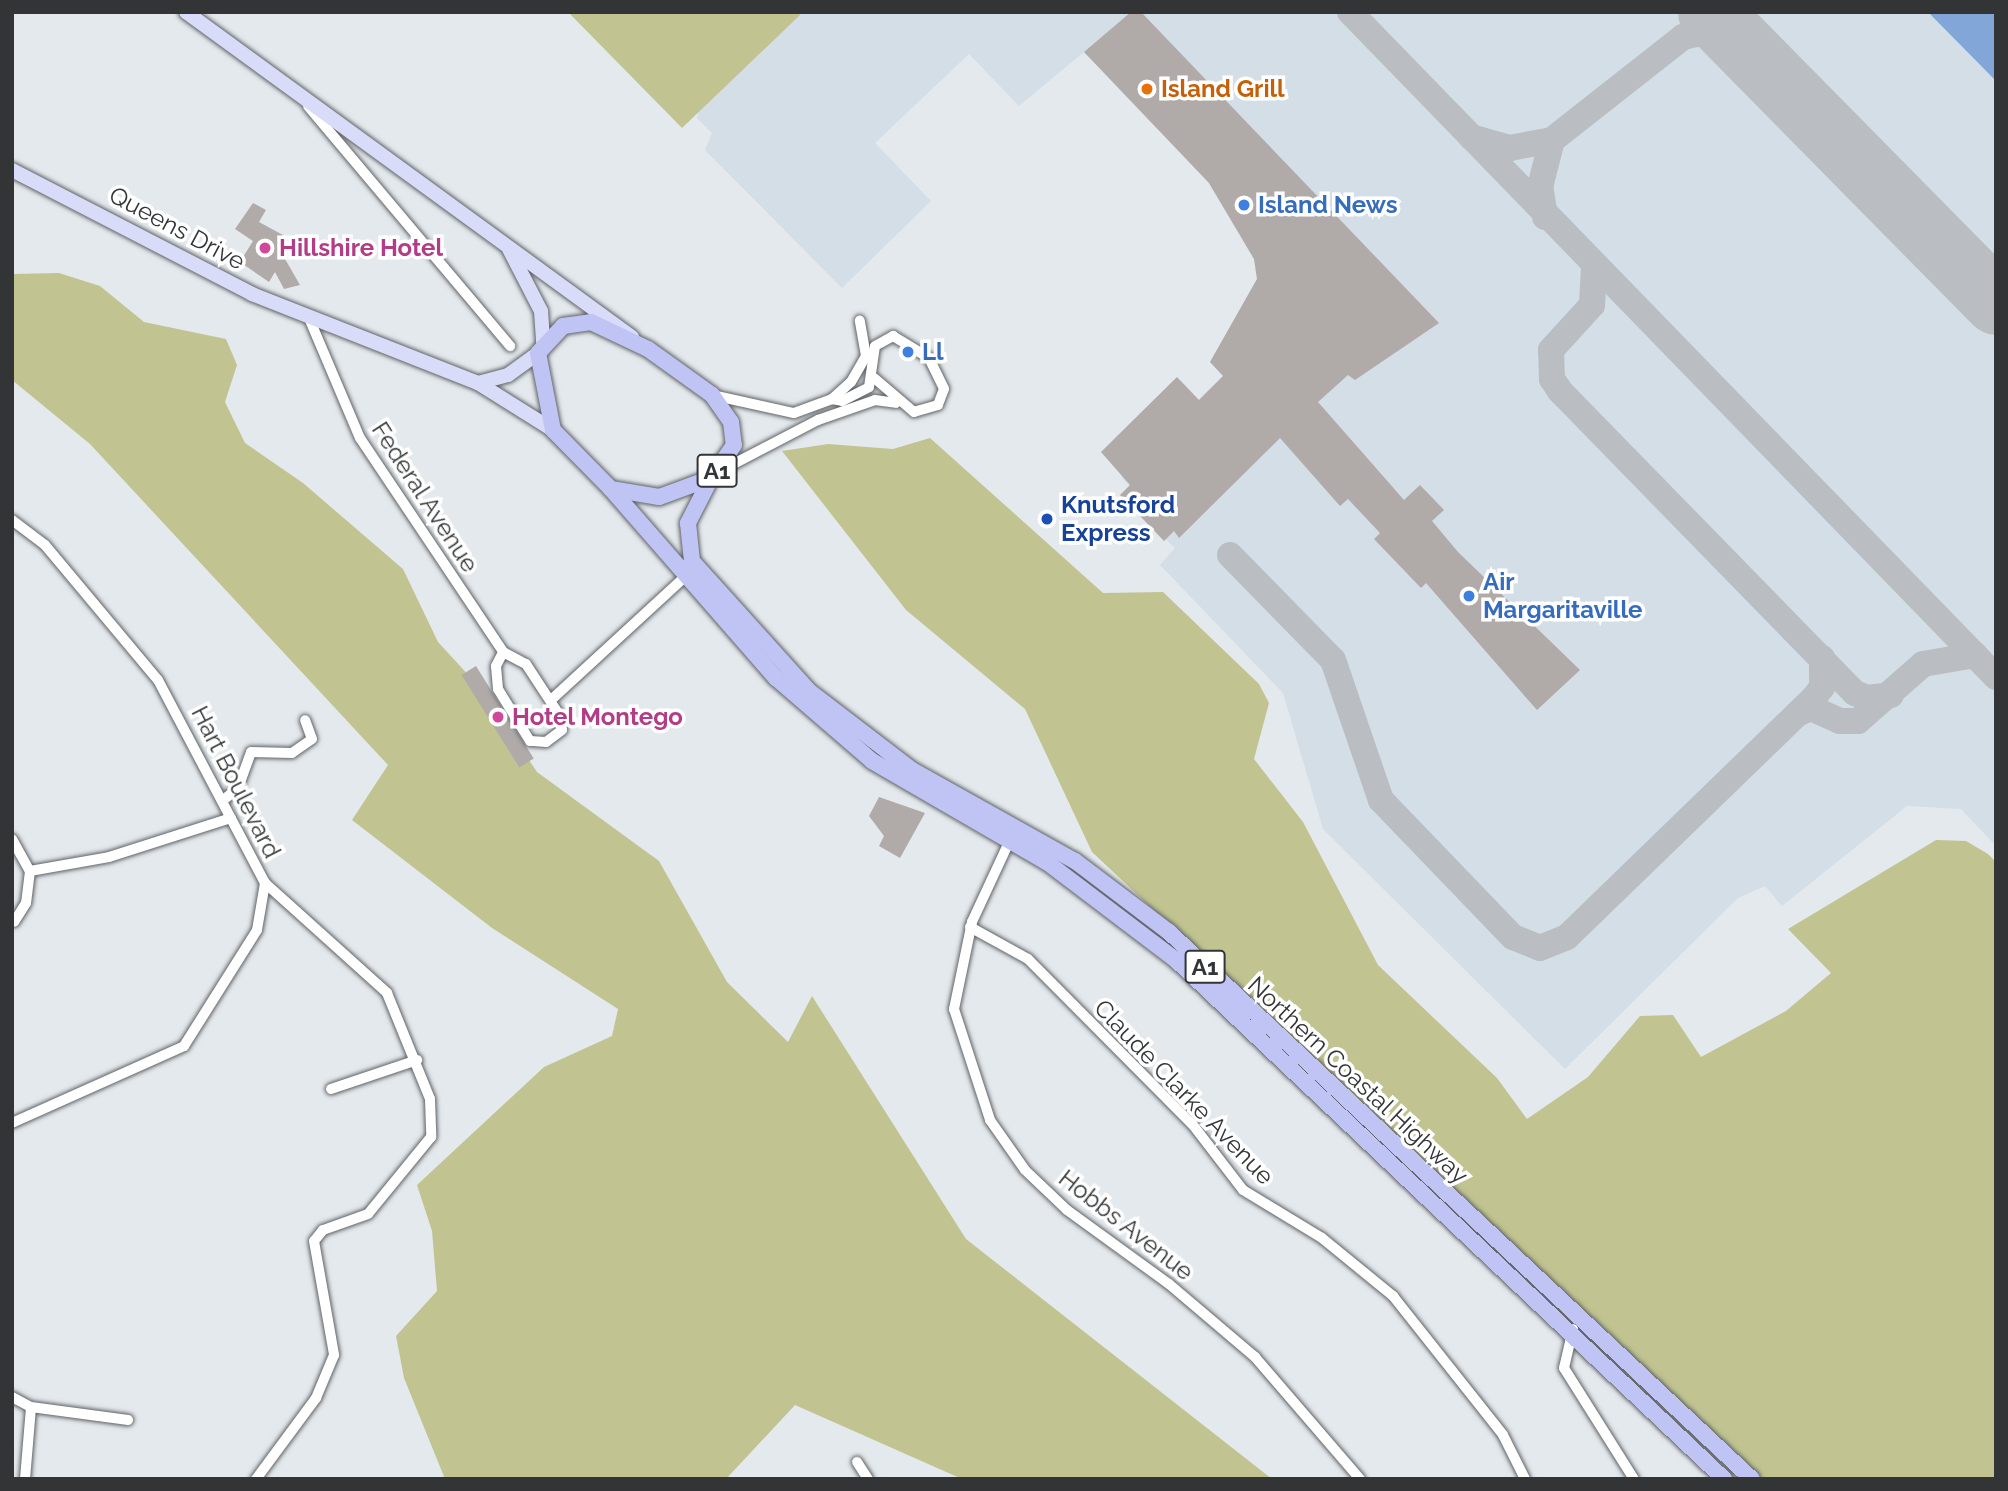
<!DOCTYPE html>
<style>
body{margin:0}
#map{position:relative;width:2008px;height:1491px;overflow:hidden;background:#e4e9ed;font-family:Raleway,sans-serif}
div>[style]{position:absolute}
.built>*{inset:0;background:#d3dee6}
.green>*{inset:0;background:#c1c490}
.water>*{inset:0;background:#83a6d8}
.taxiway>*{height:26px;margin:-13px;padding:0 13px;transform-origin:13px;border-radius:13px;background:#babec2}
.runway>*{height:65px;margin:-32.5px;padding:0 32.5px;transform-origin:32.5px;border-radius:32.5px;background:#babec2}
.building>*{inset:0;background:#b0aaa9;transform-origin:0 0}
.roads{filter:drop-shadow(0 0 2px #5f6366) drop-shadow(0 0 2px #5f6366)}
.minor>*{height:10px;margin:-5px;padding:0 5px;transform-origin:5px;border-radius:5px;background:#fff}
.major>*{height:14px;margin:-7px;padding:0 7px;transform-origin:7px;border-radius:7px;background:#d9dcf9}
.highway>*{height:16px;margin:-8px;padding:0 8px;transform-origin:8px;border-radius:8px;background:#c0c4f5}
.dots>*{width:19px;height:19px;translate:-50% -50%;box-sizing:border-box;border:4px solid #fff;border-radius:50%}
span{translate:-50% -50%;white-space:nowrap;text-align:center;line-height:1.15;-webkit-text-stroke:7px #fff;paint-order:stroke}
.shield-label span{padding:2px 5px;background:#fff;border:2px solid;border-radius:5px;-webkit-text-stroke-width:0}
.shield-label{font-size:23px;color:#323435;font-weight:700}
.food-label{font-size:24px;color:#c56008;font-weight:700}
.left{translate:0 -50%;text-align:left}
.shop-label{font-size:24px;color:#366cbe;font-weight:700}
.street-label{font-size:24px;color:#323435}
.hotel-label{font-size:24px;color:#b23c85;font-weight:700}
.transit-label{font-size:24px;color:#164399;font-weight:700}
.frame{position:absolute;inset:0;border:14px solid #323435;pointer-events:none}
</style>
<div id="map">
<div class="built">
<div style="clip-path:polygon(721px 12px,1996px 12px,1996px 846px,1961px 809px,1907px 806px,1782px 906px,1765px 886px,1738px 898px,1565px 1069px,1323px 829px,1283px 693px,1160px 565px,1175px 548px,1120px 495px,1129px 486px,1121px 476px,1128px 469px,1118px 469px,1101px 452px,1177px 377px,1172px 425px,1223px 376px,1210px 362px,1257px 279px,1254px 259px,1208px 182px,1084px 52px,1019px 106px,969px 54px,875px 143px,931px 201px,842px 288px,705px 150px,712px 133px,697px 118px)"></div>
</div>
<div class="green">
<div style="clip-path:polygon(568px 12px,798px 12px,800px 15px,682px 128px)"></div>
<div style="clip-path:polygon(59px 273px,100px 286px,144px 322px,226px 339px,237px 365px,225px 402px,245px 443px,303px 483px,403px 569px,438px 642px,483px 691px,537px 772px,659px 861px,727px 982px,788px 1042px,812px 996px,966px 1239px,1272px 1479px,962px 1479px,795px 1405px,726px 1479px,445px 1479px,404px 1378px,396px 1336px,437px 1291px,432px 1231px,417px 1185px,544px 1067px,612px 1036px,618px 1009px,492px 928px,352px 820px,388px 765px,90px 444px,12px 380px,12px 274px)"></div>
<div style="clip-path:polygon(930px 438px,1103px 593px,1163px 592px,1259px 684px,1269px 703px,1254px 759px,1303px 822px,1378px 965px,1497px 1078px,1527px 1119px,1588px 1077px,1640px 1016px,1673px 1015px,1701px 1057px,1786px 1011px,1831px 973px,1788px 929px,1936px 840px,1966px 841px,1988px 854px,1996px 862px,1996px 1479px,1760px 1479px,1092px 852px,1025px 709px,906px 610px,782px 451px,828px 444px,893px 449px)"></div>
</div>
<div class="water">
<div style="clip-path:polygon(1928px 12px,1996px 12px,1996px 81px)"></div>
</div>
<div class="taxiway">
<div style="left:1350px;top:12px;width:927px;rotate:45.83deg"></div>
<div style="left:1471px;top:137px;width:41px;rotate:15.8deg"></div>
<div style="left:1510px;top:148px;width:43px;rotate:-10.8deg"></div>
<div style="left:1552px;top:140px;width:167px;rotate:-38.2deg"></div>
<div style="left:1683px;top:37px;width:27px;rotate:-13deg"></div>
<div style="left:1709px;top:31px;width:25px;rotate:12deg"></div>
<div style="left:1545px;top:217px;width:30px;rotate:-99deg"></div>
<div style="left:1540px;top:187px;width:49px;rotate:-75.7deg"></div>
<div style="left:1594px;top:267px;width:38px;rotate:93deg"></div>
<div style="left:1592px;top:305px;width:61px;rotate:132.3deg"></div>
<div style="left:1551px;top:350px;width:29px;rotate:88deg"></div>
<div style="left:1552px;top:379px;width:14px;rotate:56deg"></div>
<div style="left:1560px;top:391px;width:422px;rotate:45.7deg"></div>
<div style="left:1855px;top:693px;width:13px;rotate:23deg"></div>
<div style="left:1867px;top:698px;width:24px;rotate:-7deg"></div>
<div style="left:1230px;top:555px;width:147px;rotate:45.6deg"></div>
<div style="left:1333px;top:660px;width:148px;rotate:71.1deg"></div>
<div style="left:1381px;top:800px;width:190px;rotate:46.1deg"></div>
<div style="left:1513px;top:937px;width:29px;rotate:22deg"></div>
<div style="left:1540px;top:948px;width:29px;rotate:-22deg"></div>
<div style="left:1567px;top:937px;width:342px;rotate:-44.1deg"></div>
<div style="left:1813px;top:699px;width:15px;rotate:-53deg"></div>
<div style="left:1822px;top:687px;width:29px;rotate:-90deg"></div>
<div style="left:1799px;top:713px;width:13px;rotate:-23deg"></div>
<div style="left:1811px;top:708px;width:32px;rotate:24deg"></div>
<div style="left:1840px;top:721px;width:18px"></div>
<div style="left:1858px;top:721px;width:86px;rotate:-41.2deg"></div>
<div style="left:1923px;top:664px;width:53px;rotate:-9.8deg"></div>
</div>
<div class="runway">
<div style="left:1710px;top:12px;width:407px;rotate:45.4deg"></div>
</div>
<div class="building">
<div style="clip-path:polygon(1131px 12px,1141px 12px,1439px 323px,1355px 380px,1348px 375px,1318px 402px,1404px 500px,1420px 485px,1444px 510px,1432px 521px,1458px 552px,1580px 670px,1537px 710px,1426px 583px,1421px 588px,1374px 539px,1380px 533px,1348px 499px,1340px 506px,1280px 438px,1179px 538px,1174px 531px,1164px 541px,1120px 495px,1130px 485px,1101px 452px,1177px 377px,1199px 400px,1223px 376px,1210px 362px,1257px 279px,1254px 259px,1209px 183px,1084px 52px)"></div>
<div style="clip-path:polygon(253px 203px,266px 210px,259px 222px,283px 235px,277px 245px,300px 285px,284px 289px,275px 272px,269px 282px,240px 262px,253px 241px,235px 229px)"></div>
<div style="left:476px;top:666px;width:109px;height:17px;rotate:58deg"></div>
<div style="clip-path:polygon(879px 797px,925px 813px,900px 858px,879px 846px,884px 836px,869px 816px)"></div>
</div>
<div class="roads">
<div class="minor">
<div style="left:308px;top:106px;width:314px;rotate:49.9deg"></div>
<div style="left:309px;top:318px;width:130px;rotate:67deg"></div>
<div style="left:360px;top:438px;width:257px;rotate:56.2deg"></div>
<div style="left:712px;top:395px;width:84px;rotate:12.4deg"></div>
<div style="left:794px;top:413px;width:40px;rotate:-20.2deg"></div>
<div style="left:832px;top:399px;width:25px;rotate:-42deg"></div>
<div style="left:851px;top:382px;width:30px;rotate:-60deg"></div>
<div style="left:866px;top:356px;width:36px;rotate:-100deg"></div>
<div style="left:832px;top:399px;width:10px;rotate:11deg"></div>
<div style="left:842px;top:401px;width:30px;rotate:-27deg"></div>
<div style="left:869px;top:387px;width:41px;rotate:-81.7deg"></div>
<div style="left:875px;top:346px;width:21px;rotate:-29deg"></div>
<div style="left:893px;top:336px;width:42px;rotate:31.4deg"></div>
<div style="left:929px;top:358px;width:34px;rotate:64deg"></div>
<div style="left:944px;top:389px;width:17px;rotate:111deg"></div>
<div style="left:938px;top:405px;width:25px;rotate:164deg"></div>
<div style="left:914px;top:412px;width:52px;rotate:-139.6deg"></div>
<div style="left:718px;top:472px;width:113px;rotate:-27.5deg"></div>
<div style="left:818px;top:420px;width:60px;rotate:-19.3deg"></div>
<div style="left:875px;top:400px;width:21px;rotate:8deg"></div>
<div style="left:12px;top:520px;width:41px;rotate:37.1deg"></div>
<div style="left:45px;top:545px;width:176px;rotate:50.1deg"></div>
<div style="left:158px;top:680px;width:229px;rotate:62.2deg"></div>
<div style="left:265px;top:883px;width:164px;rotate:42deg"></div>
<div style="left:387px;top:993px;width:114px;rotate:67.9deg"></div>
<div style="left:430px;top:1099px;width:38px;rotate:88deg"></div>
<div style="left:431px;top:1137px;width:99px;rotate:129.3deg"></div>
<div style="left:368px;top:1214px;width:48px;rotate:160.4deg"></div>
<div style="left:323px;top:1230px;width:14px;rotate:129deg"></div>
<div style="left:314px;top:1241px;width:116px;rotate:80deg"></div>
<div style="left:334px;top:1355px;width:47px;rotate:112.7deg"></div>
<div style="left:316px;top:1398px;width:101px;rotate:126.5deg"></div>
<div style="left:503px;top:652px;width:26px;rotate:28deg"></div>
<div style="left:526px;top:664px;width:62px;rotate:56.8deg"></div>
<div style="left:560px;top:716px;width:14px;rotate:82deg"></div>
<div style="left:562px;top:730px;width:20px;rotate:143deg"></div>
<div style="left:546px;top:742px;width:16px;rotate:-176deg"></div>
<div style="left:530px;top:741px;width:61px;rotate:-121.6deg"></div>
<div style="left:498px;top:689px;width:23px;rotate:-95deg"></div>
<div style="left:496px;top:666px;width:16px;rotate:-63deg"></div>
<div style="left:551px;top:700px;width:185px;rotate:-42.6deg"></div>
<div style="left:222px;top:801px;width:21px;rotate:-39deg"></div>
<div style="left:238px;top:788px;width:38px;rotate:-70deg"></div>
<div style="left:251px;top:752px;width:41px;rotate:1.4deg"></div>
<div style="left:292px;top:753px;width:24px;rotate:-35deg"></div>
<div style="left:312px;top:739px;width:20px;rotate:-110deg"></div>
<div style="left:12px;top:839px;width:37px;rotate:61deg"></div>
<div style="left:30px;top:871px;width:32px;rotate:97deg"></div>
<div style="left:26px;top:903px;width:22px;rotate:122deg"></div>
<div style="left:1010px;top:840px;width:90px;rotate:114.9deg"></div>
<div style="left:972px;top:922px;width:89px;rotate:101.7deg"></div>
<div style="left:954px;top:1009px;width:117px;rotate:72deg"></div>
<div style="left:990px;top:1120px;width:61px;rotate:55deg"></div>
<div style="left:1025px;top:1170px;width:58px;rotate:43.6deg"></div>
<div style="left:1067px;top:1210px;width:126px;rotate:36deg"></div>
<div style="left:1169px;top:1284px;width:113px;rotate:40.3deg"></div>
<div style="left:1255px;top:1357px;width:161px;rotate:49.3deg"></div>
<div style="left:30px;top:871px;width:80px;rotate:-10deg"></div>
<div style="left:109px;top:857px;width:128px;rotate:-17.7deg"></div>
<div style="left:970px;top:927px;width:66px;rotate:28.9deg"></div>
<div style="left:1028px;top:959px;width:234px;rotate:45.2deg"></div>
<div style="left:1193px;top:1125px;width:82px;rotate:52.4deg"></div>
<div style="left:1243px;top:1190px;width:92px;rotate:31.3deg"></div>
<div style="left:1322px;top:1238px;width:92px;rotate:39.2deg"></div>
<div style="left:1393px;top:1296px;width:177px;rotate:51.6deg"></div>
<div style="left:1503px;top:1435px;width:49px;rotate:63.4deg"></div>
<div style="left:331px;top:1089px;width:91px;rotate:-18.6deg"></div>
<div style="left:12px;top:1123px;width:188px;rotate:-24.1deg"></div>
<div style="left:184px;top:1046px;width:137px;rotate:-57.8deg"></div>
<div style="left:257px;top:930px;width:48px;rotate:-80.3deg"></div>
<div style="left:1573px;top:1329px;width:40px;rotate:103deg"></div>
<div style="left:1564px;top:1368px;width:131px;rotate:57.8deg"></div>
<div style="left:12px;top:1397px;width:21px;rotate:28deg"></div>
<div style="left:31px;top:1407px;width:98px;rotate:7.6deg"></div>
<div style="left:857px;top:1462px;width:20px;rotate:57deg"></div>
<div style="left:25px;top:1479px;width:72px;rotate:-85.2deg"></div>
</div>
<div class="major">
<div style="left:186px;top:12px;width:552px;rotate:36.08deg"></div>
<div style="left:12px;top:170px;width:270px;rotate:27.3deg"></div>
<div style="left:252px;top:294px;width:243px;rotate:21.5deg"></div>
<div style="left:478px;top:383px;width:89px;rotate:32.1deg"></div>
<div style="left:509px;top:249px;width:70px;rotate:62.7deg"></div>
<div style="left:541px;top:311px;width:32px;rotate:86deg"></div>
<div style="left:478px;top:383px;width:31px;rotate:-15deg"></div>
<div style="left:508px;top:375px;width:37px;rotate:-36deg"></div>
</div>
<div class="highway">
<div style="left:591px;top:322px;width:63px;rotate:25.3deg"></div>
<div style="left:648px;top:349px;width:79px;rotate:35.7deg"></div>
<div style="left:712px;top:395px;width:33px;rotate:55deg"></div>
<div style="left:731px;top:422px;width:23px;rotate:83deg"></div>
<div style="left:734px;top:445px;width:40px;rotate:124.9deg"></div>
<div style="left:711px;top:478px;width:55px;rotate:159.9deg"></div>
<div style="left:659px;top:497px;width:49px;rotate:-170.5deg"></div>
<div style="left:611px;top:489px;width:83px;rotate:-134.5deg"></div>
<div style="left:553px;top:430px;width:78px;rotate:-101deg"></div>
<div style="left:538px;top:353px;width:37px;rotate:-47deg"></div>
<div style="left:563px;top:326px;width:28px;rotate:-8deg"></div>
<div style="left:711px;top:478px;width:51px;rotate:117.1deg"></div>
<div style="left:688px;top:523px;width:38px;rotate:84deg"></div>
<div style="left:692px;top:561px;width:175px;rotate:48deg"></div>
<div style="left:809px;top:691px;width:130px;rotate:37.5deg"></div>
<div style="left:912px;top:770px;width:187px;rotate:29.2deg"></div>
<div style="left:1075px;top:861px;width:118px;rotate:37.1deg"></div>
<div style="left:1169px;top:932px;width:799px;rotate:43.18deg"></div>
<div style="left:611px;top:489px;width:251px;rotate:48.9deg"></div>
<div style="left:776px;top:678px;width:127px;rotate:40.8deg"></div>
<div style="left:872px;top:761px;width:203px;rotate:30.1deg"></div>
<div style="left:1048px;top:863px;width:161px;rotate:37.2deg"></div>
<div style="left:1176px;top:960px;width:755px;rotate:43.44deg"></div>
</div>
</div>
<div class="dots">
<div style="left:1147px;top:89px;background:#e8710a"></div>
<div style="left:1244px;top:205px;background:#3f7fe0"></div>
<div style="left:265px;top:248px;background:#d1479c"></div>
<div style="left:908px;top:352px;background:#3f7fe0"></div>
<div style="left:1047px;top:519px;background:#1a4fb4"></div>
<div style="left:1469px;top:596px;background:#3f7fe0"></div>
<div style="left:498px;top:717px;background:#d1479c"></div>
</div>
<div class="shield-label">
<span style="left:717px;top:471px">A1</span>
<span style="left:1205px;top:967px">A1</span>
</div>
<div class="food-label">
<span class="left" style="left:1161px;top:89px">Island Grill</span>
</div>
<div class="shop-label">
<span class="left" style="left:1258px;top:205px">Island News</span>
<span class="left" style="left:922px;top:352px">Ll</span>
<span class="left" style="left:1483px;top:596px">Air<br>Margaritaville</span>
</div>
<div class="street-label">
<span style="left:177px;top:228px;rotate:28deg">Queens Drive</span>
<span style="left:425px;top:497px;rotate:57deg">Federal Avenue</span>
<span style="left:236px;top:782px;rotate:63deg">Hart Boulevard</span>
<span style="left:1358px;top:1080px;rotate:43deg">Northern Coastal Highway</span>
<span style="left:1184px;top:1092px;rotate:46deg">Claude Clarke Avenue</span>
<span style="left:1126px;top:1225px;rotate:38deg">Hobbs Avenue</span>
</div>
<div class="hotel-label">
<span class="left" style="left:279px;top:248px">Hillshire Hotel</span>
<span class="left" style="left:512px;top:717px">Hotel Montego</span>
</div>
<div class="transit-label">
<span class="left" style="left:1061px;top:519px">Knutsford<br>Express</span>
</div>
<div class="frame"></div>
</div>
